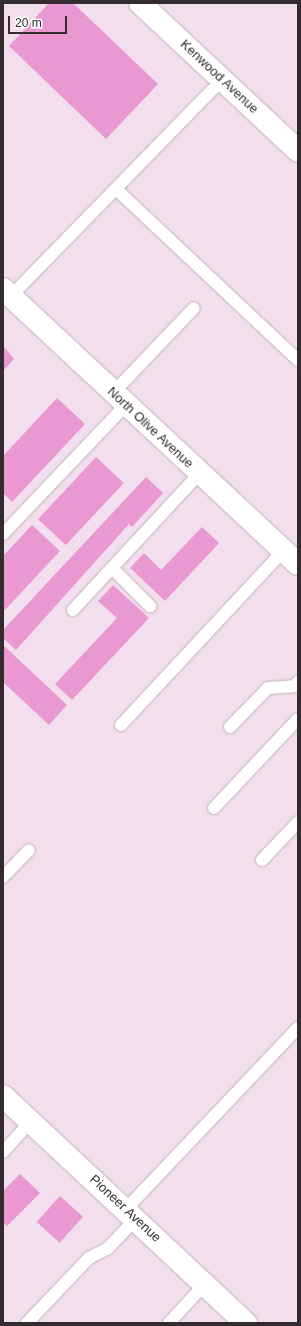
<!DOCTYPE html>
<style>
body{margin:0}
#map{position:relative;width:301px;height:1326px;overflow:hidden;background:#f2deec;font-family:Helvetica,sans-serif}
div>[style]{position:absolute}
.building>*{inset:0;background:#ea98d2;transform-origin:0 0}
.roads{filter:drop-shadow(0 0 1px #c4b1bd) drop-shadow(0 0 1px #c4b1bd)}
.service>*{height:12px;margin:-6px;padding:0 6px;transform-origin:6px;border-radius:6px;background:#fff}
.minor>*{height:22px;margin:-11px;padding:0 11px;transform-origin:11px;border-radius:11px;background:#fff}
.tertiary>*{height:22px;margin:-11px;padding:0 11px;transform-origin:11px;border-radius:11px;background:#fff}
span{translate:-50% -50%;white-space:nowrap;text-align:center;line-height:1.15;-webkit-text-stroke:4px #fff;paint-order:stroke}
.street-label{font-size:13px;color:#332b30}
.frame{position:absolute;inset:0;border:4px solid #332b30;pointer-events:none}
.scale{position:absolute;left:8px;top:16px;width:59px;height:18px;box-sizing:border-box;border:2px solid #332b30;border-top:0;padding-left:5px;font-size:12px;line-height:14px;white-space:nowrap;color:#332b30;-webkit-text-stroke:3px #fff;paint-order:stroke}
</style>
<div id="map">
<div class="building">
<div style="clip-path:polygon(49px 3px,73px 3px,158px 84px,106px 139px,9px 46px)"></div>
<div style="clip-path:polygon(3px 346px,14px 359px,3px 371px)"></div>
<div style="clip-path:polygon(57px 398px,85px 424px,12px 502px,3px 493px,3px 456px)"></div>
<div style="left:96px;top:457px;width:38px;height:85px;rotate:43deg"></div>
<div style="clip-path:polygon(146px 477px,163px 493px,132px 527px,129px 524px,16px 650px,3px 638px,3px 630px)"></div>
<div style="clip-path:polygon(32px 525px,60px 551px,3px 612px,3px 556px)"></div>
<div style="clip-path:polygon(202px 527px,219px 543px,165px 601px,130px 568px,144px 553px,161px 570px)"></div>
<div style="clip-path:polygon(113px 585px,149px 618px,72px 700px,55px 684px,117px 618px,98px 601px)"></div>
<div style="clip-path:polygon(3px 645px,67px 705px,49px 725px,3px 682px)"></div>
<div style="clip-path:polygon(20px 1174px,40px 1193px,7px 1226px,3px 1222px,3px 1191px)"></div>
<div style="left:60px;top:1196px;width:31px;height:35px;rotate:42deg"></div>
</div>
<div class="roads">
<div class="service">
<div style="left:117px;top:190px;width:248px;rotate:43.2deg"></div>
<div style="left:10px;top:297px;width:303px;rotate:-45.7deg"></div>
<div style="left:113px;top:393px;width:117px;rotate:-46.4deg"></div>
<div style="left:3px;top:534px;width:178px;rotate:-46.4deg"></div>
<div style="left:112px;top:568px;width:54px;rotate:45deg"></div>
<div style="left:73px;top:610px;width:185px;rotate:-47.2deg"></div>
<div style="left:121px;top:725px;width:238px;rotate:-47deg"></div>
<div style="left:230px;top:727px;width:54px;rotate:-45.7deg"></div>
<div style="left:268px;top:688px;width:26px;rotate:-4deg"></div>
<div style="left:294px;top:686px;width:6px;rotate:-45deg"></div>
<div style="left:214px;top:808px;width:122px;rotate:-46.7deg"></div>
<div style="left:262px;top:860px;width:52px;rotate:-46.5deg"></div>
<div style="left:3px;top:877px;width:37px;rotate:-46deg"></div>
<div style="left:3px;top:1152px;width:42px;rotate:-47.9deg"></div>
<div style="left:125px;top:1210px;width:251px;rotate:-46.5deg"></div>
<div style="left:27px;top:1323px;width:90px;rotate:-46.4deg"></div>
<div style="left:89px;top:1258px;width:20px;rotate:-27deg"></div>
<div style="left:107px;top:1249px;width:42px;rotate:-46deg"></div>
<div style="left:169px;top:1323px;width:53px;rotate:-47.3deg"></div>
</div>
<div class="minor">
<div style="left:140px;top:3px;width:216px;rotate:43.1deg"></div>
<div style="left:3px;top:1096px;width:333px;rotate:43.1deg"></div>
</div>
<div class="tertiary">
<div style="left:3px;top:289px;width:403px;rotate:43deg"></div>
</div>
</div>
<div class="street-label">
<span style="left:219px;top:77px;rotate:43deg">Kenwood Avenue</span>
<span style="left:150px;top:428px;rotate:43deg">North Olive Avenue</span>
<span style="left:125px;top:1209px;rotate:43deg">Pioneer Avenue</span>
</div>
<div class="frame"></div>
<div class="scale">20 m</div>
</div>
